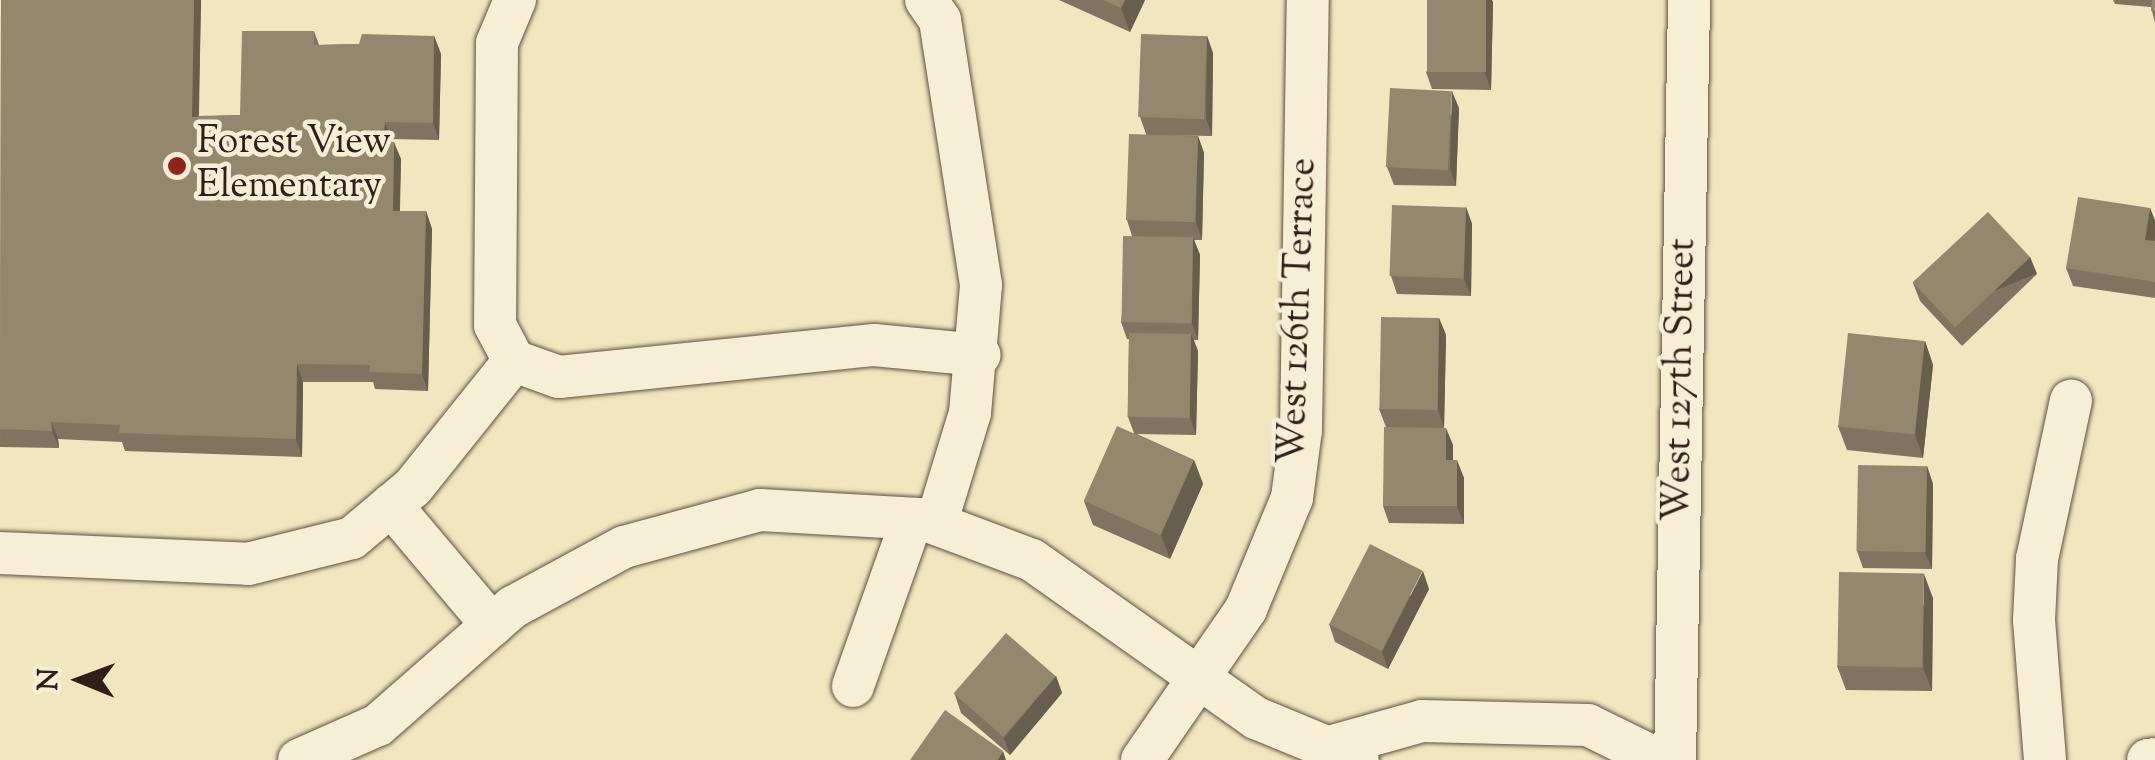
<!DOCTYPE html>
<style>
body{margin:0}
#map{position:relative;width:2155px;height:760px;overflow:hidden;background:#f1e6c0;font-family:"Sorts Mill Goudy",serif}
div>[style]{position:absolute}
.roads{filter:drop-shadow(0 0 2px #625040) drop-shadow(0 0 2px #625040)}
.minor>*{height:42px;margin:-21px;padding:0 21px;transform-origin:21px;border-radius:21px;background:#f6efd6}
.wall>*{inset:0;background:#80735f}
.shaded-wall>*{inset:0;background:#685e4d;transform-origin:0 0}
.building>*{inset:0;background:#95866e;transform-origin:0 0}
.dots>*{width:28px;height:28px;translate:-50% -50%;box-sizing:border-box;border:5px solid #f6efd6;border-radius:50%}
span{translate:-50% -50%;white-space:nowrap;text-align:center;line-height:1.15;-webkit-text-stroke:9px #f6efd6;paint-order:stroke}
.poi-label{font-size:38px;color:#321e16}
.left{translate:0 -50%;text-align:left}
.street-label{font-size:38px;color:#321e16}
.north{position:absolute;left:30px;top:630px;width:100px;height:100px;-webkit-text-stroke:8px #f6efd6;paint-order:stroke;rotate:271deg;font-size:28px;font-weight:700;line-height:40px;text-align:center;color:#321e16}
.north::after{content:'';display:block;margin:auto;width:35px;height:45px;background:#321e16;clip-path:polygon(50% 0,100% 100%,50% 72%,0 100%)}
</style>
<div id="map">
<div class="roads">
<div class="minor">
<div style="left:515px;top:0;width:47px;rotate:112.7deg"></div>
<div style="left:497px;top:43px;width:282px;rotate:90.4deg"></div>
<div style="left:495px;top:325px;width:41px;rotate:62.2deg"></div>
<div style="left:514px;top:361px;width:48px;rotate:19.6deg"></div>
<div style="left:559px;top:377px;width:317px;rotate:-5.8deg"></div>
<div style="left:874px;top:345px;width:106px;rotate:5.4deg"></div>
<div style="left:926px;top:0;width:24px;rotate:55deg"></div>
<div style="left:940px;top:20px;width:268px;rotate:81.2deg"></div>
<div style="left:981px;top:285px;width:128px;rotate:94.9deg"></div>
<div style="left:970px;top:413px;width:116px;rotate:107deg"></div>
<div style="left:391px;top:505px;width:157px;rotate:49.9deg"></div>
<div style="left:0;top:553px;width:248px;rotate:2.5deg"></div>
<div style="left:248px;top:564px;width:107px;rotate:-14deg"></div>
<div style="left:352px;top:538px;width:80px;rotate:-39.9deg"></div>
<div style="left:413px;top:487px;width:161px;rotate:-51.3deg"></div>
<div style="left:853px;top:686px;width:177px;rotate:-70.5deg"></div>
<div style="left:1333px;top:746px;width:92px;rotate:-15.7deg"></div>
<div style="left:1422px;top:721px;width:166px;rotate:1.4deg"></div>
<div style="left:1588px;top:725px;width:79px;rotate:26.2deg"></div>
<div style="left:299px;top:760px;width:86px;rotate:-23.9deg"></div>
<div style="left:378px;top:725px;width:179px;rotate:-41.2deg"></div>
<div style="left:513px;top:607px;width:126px;rotate:-28.4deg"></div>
<div style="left:624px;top:547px;width:141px;rotate:-15.2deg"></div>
<div style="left:760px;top:510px;width:163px;rotate:3.2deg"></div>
<div style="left:923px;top:519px;width:116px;rotate:20.6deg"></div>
<div style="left:1032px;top:560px;width:274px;rotate:35.2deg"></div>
<div style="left:1256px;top:718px;width:110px;rotate:22.4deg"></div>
<div style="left:1142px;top:760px;width:183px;rotate:-55.4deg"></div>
<div style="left:1246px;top:609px;width:120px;rotate:-67.5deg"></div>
<div style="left:1292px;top:498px;width:69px;rotate:-82.5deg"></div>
<div style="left:1301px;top:430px;width:430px;rotate:-89.1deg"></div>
<div style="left:1675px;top:760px;width:760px;rotate:-88.94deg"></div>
<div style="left:2045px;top:760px;width:140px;rotate:-94.5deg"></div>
<div style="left:2034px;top:620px;width:61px;rotate:-87.2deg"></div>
<div style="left:2037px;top:559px;width:162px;rotate:-77.9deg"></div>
<div style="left:2148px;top:760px;width:7px;rotate:-8deg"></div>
</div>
</div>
<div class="wall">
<div style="clip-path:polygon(1px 0,201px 0,199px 116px,240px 115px,314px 31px,319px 45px,359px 44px,434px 36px,441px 54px,439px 140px,391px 139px,391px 142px,401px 159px,400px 211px,426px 211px,432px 229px,428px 391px,375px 389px,373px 382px,303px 382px,302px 457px,125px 451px,122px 442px,58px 439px,59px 448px,0 447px)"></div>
<div style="clip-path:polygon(1059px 0,1145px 0,1130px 32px)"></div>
<div style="clip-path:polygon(2113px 0,2155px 0,2155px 23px,2151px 7px,2115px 4px)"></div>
<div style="clip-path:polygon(1493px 2px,1491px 90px,1432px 89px,1426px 72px)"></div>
<div style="clip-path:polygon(1207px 36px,1213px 53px,1212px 136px,1156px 135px,1198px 136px,1204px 153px,1202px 240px,1194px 240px,1200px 255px,1198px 340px,1194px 340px,1198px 351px,1196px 435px,1137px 434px,1194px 460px,1203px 484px,1170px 559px,1093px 525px,1084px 501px,1134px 433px,1128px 417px,1129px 339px,1127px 339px,1121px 322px,1132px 236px,1127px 220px,1146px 134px,1140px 117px)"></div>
<div style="clip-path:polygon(1459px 108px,1456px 186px,1394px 185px,1387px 167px)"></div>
<div style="clip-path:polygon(1466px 207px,1472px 224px,1471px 296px,1397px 294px,1391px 276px)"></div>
<div style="clip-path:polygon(2150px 208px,2155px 221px,2155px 298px,2073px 286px,2066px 268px)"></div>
<div style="clip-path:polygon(2030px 257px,2037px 274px,1962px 346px,1920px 301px,1913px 283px)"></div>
<div style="clip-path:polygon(1439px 318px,1446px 335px,1444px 428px,1453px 445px,1453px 460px,1464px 478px,1464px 524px,1389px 523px,1383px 506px,1386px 427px,1379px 409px)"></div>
<div style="clip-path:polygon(1925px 341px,1933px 365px,1923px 458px,1847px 450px,1838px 426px)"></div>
<div style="clip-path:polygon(1927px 466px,1933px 484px,1932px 569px,1863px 568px,1857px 551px)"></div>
<div style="clip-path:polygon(1429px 589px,1388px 669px,1335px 642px,1329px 624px)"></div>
<div style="clip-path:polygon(1933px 598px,1932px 691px,1846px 690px,1837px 666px)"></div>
<div style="clip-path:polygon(1056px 676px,1062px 693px,1010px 755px,961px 713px,955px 695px)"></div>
</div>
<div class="shaded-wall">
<div style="clip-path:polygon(194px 0,201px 0,198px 134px,192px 117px)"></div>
<div style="clip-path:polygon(1125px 0,1145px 0,1130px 32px,1121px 8px)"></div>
<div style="clip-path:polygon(1486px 0,1492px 0,1493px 2px,1491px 90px,1485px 73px)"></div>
<div style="clip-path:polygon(434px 36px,441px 54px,439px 140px,433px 123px)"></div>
<div style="clip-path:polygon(1207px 36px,1213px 53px,1212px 136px,1206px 118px)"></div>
<div style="clip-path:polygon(1452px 91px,1459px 108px,1456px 186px,1450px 169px)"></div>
<div style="clip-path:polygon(385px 122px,391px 139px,390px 158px,383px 141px)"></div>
<div style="clip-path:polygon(1198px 136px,1204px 153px,1202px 240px,1196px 222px)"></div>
<div style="clip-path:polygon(394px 142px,401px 159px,399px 228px,393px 211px)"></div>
<div style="clip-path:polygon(1466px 207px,1472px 224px,1471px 296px,1464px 278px)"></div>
<div style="clip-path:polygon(2150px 208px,2155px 221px,2155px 236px,2152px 257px,2145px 240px)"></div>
<div style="clip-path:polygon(426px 211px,432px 229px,428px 391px,422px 374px)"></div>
<div style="clip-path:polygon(1193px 237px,1200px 255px,1198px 340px,1192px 323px)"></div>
<div style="left:2030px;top:257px;width:18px;height:103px;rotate:68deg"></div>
<div style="clip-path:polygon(1439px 318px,1446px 335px,1444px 428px,1438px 410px)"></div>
<div style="clip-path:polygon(1191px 334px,1198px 351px,1196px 435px,1190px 418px)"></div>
<div style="clip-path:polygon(1925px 341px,1933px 365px,1923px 458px,1915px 434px)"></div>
<div style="clip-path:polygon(297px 364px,303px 382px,302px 457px,296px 439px)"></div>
<div style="clip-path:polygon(51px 422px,58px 439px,59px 448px,52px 431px)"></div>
<div style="clip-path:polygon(1446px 428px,1453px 445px,1453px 477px,1446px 460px)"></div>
<div style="clip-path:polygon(1194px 460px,1203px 484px,1170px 559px,1161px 535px)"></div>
<div style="clip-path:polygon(1457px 460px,1464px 478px,1464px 524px,1457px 506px)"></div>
<div style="clip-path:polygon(1927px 466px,1933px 484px,1932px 569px,1925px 552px)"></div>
<div style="clip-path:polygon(1423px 571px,1429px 589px,1388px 669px,1382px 652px)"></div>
<div style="clip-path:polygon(1924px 574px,1933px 598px,1932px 691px,1923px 667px)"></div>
<div style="clip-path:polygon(1056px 676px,1062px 693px,1010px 755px,1004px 738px)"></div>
<div style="clip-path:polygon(1003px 751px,1006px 760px,997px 760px)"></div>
</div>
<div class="building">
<div style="clip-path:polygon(1px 0,194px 0,192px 117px,240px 115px,242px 31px,314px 31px,314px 45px,359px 44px,362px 34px,434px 36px,433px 123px,385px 122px,383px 141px,394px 142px,393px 211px,426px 211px,422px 374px,369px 372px,370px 365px,297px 364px,296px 439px,119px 433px,120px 425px,51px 422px,52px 431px,0 429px)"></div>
<div style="clip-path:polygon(1103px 0,1125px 0,1121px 8px)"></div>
<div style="left:1427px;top:0;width:59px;height:72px"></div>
<div style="clip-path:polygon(2152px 0,2155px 0,2155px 11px,2151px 11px)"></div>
<div style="left:1141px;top:34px;width:66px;height:83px;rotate:2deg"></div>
<div style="left:1390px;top:88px;width:62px;height:79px;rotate:3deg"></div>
<div style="left:1129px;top:134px;width:69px;height:86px;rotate:2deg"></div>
<div style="clip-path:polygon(2078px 197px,2150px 208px,2145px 240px,2155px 241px,2155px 282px,2066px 268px)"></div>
<div style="left:1392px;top:205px;width:74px;height:71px;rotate:2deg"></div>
<div style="left:1988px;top:212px;width:62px;height:103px;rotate:47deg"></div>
<div style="left:1123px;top:236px;width:70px;height:86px;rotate:1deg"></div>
<div style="left:1381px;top:317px;width:58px;height:92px;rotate:1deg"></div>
<div style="left:1129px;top:333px;width:62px;height:84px;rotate:1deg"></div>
<div style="left:1848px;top:333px;width:77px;height:94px;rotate:6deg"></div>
<div style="left:1117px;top:426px;width:84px;height:82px;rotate:24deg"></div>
<div style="clip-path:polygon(1384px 427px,1446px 428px,1446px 460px,1457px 460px,1457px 506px,1383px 506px)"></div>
<div style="left:1858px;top:465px;width:69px;height:86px;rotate:1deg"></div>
<div style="left:1370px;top:544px;width:59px;height:90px;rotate:27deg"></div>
<div style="left:1839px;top:572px;width:85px;height:94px;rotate:1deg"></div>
<div style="left:1006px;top:633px;width:66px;height:80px;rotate:41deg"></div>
<div style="clip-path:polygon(945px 710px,1003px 751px,997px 760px,910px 760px)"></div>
</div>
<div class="dots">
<div style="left:177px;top:166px;background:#8f2418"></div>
</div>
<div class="poi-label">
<span class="left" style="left:197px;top:166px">Forest View<br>Elementary</span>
</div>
<div class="street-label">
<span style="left:1300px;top:311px;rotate:-88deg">West 126th Terrace</span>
<span style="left:1682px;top:380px;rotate:-89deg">West 127th Street</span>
</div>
<div class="north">N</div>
</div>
